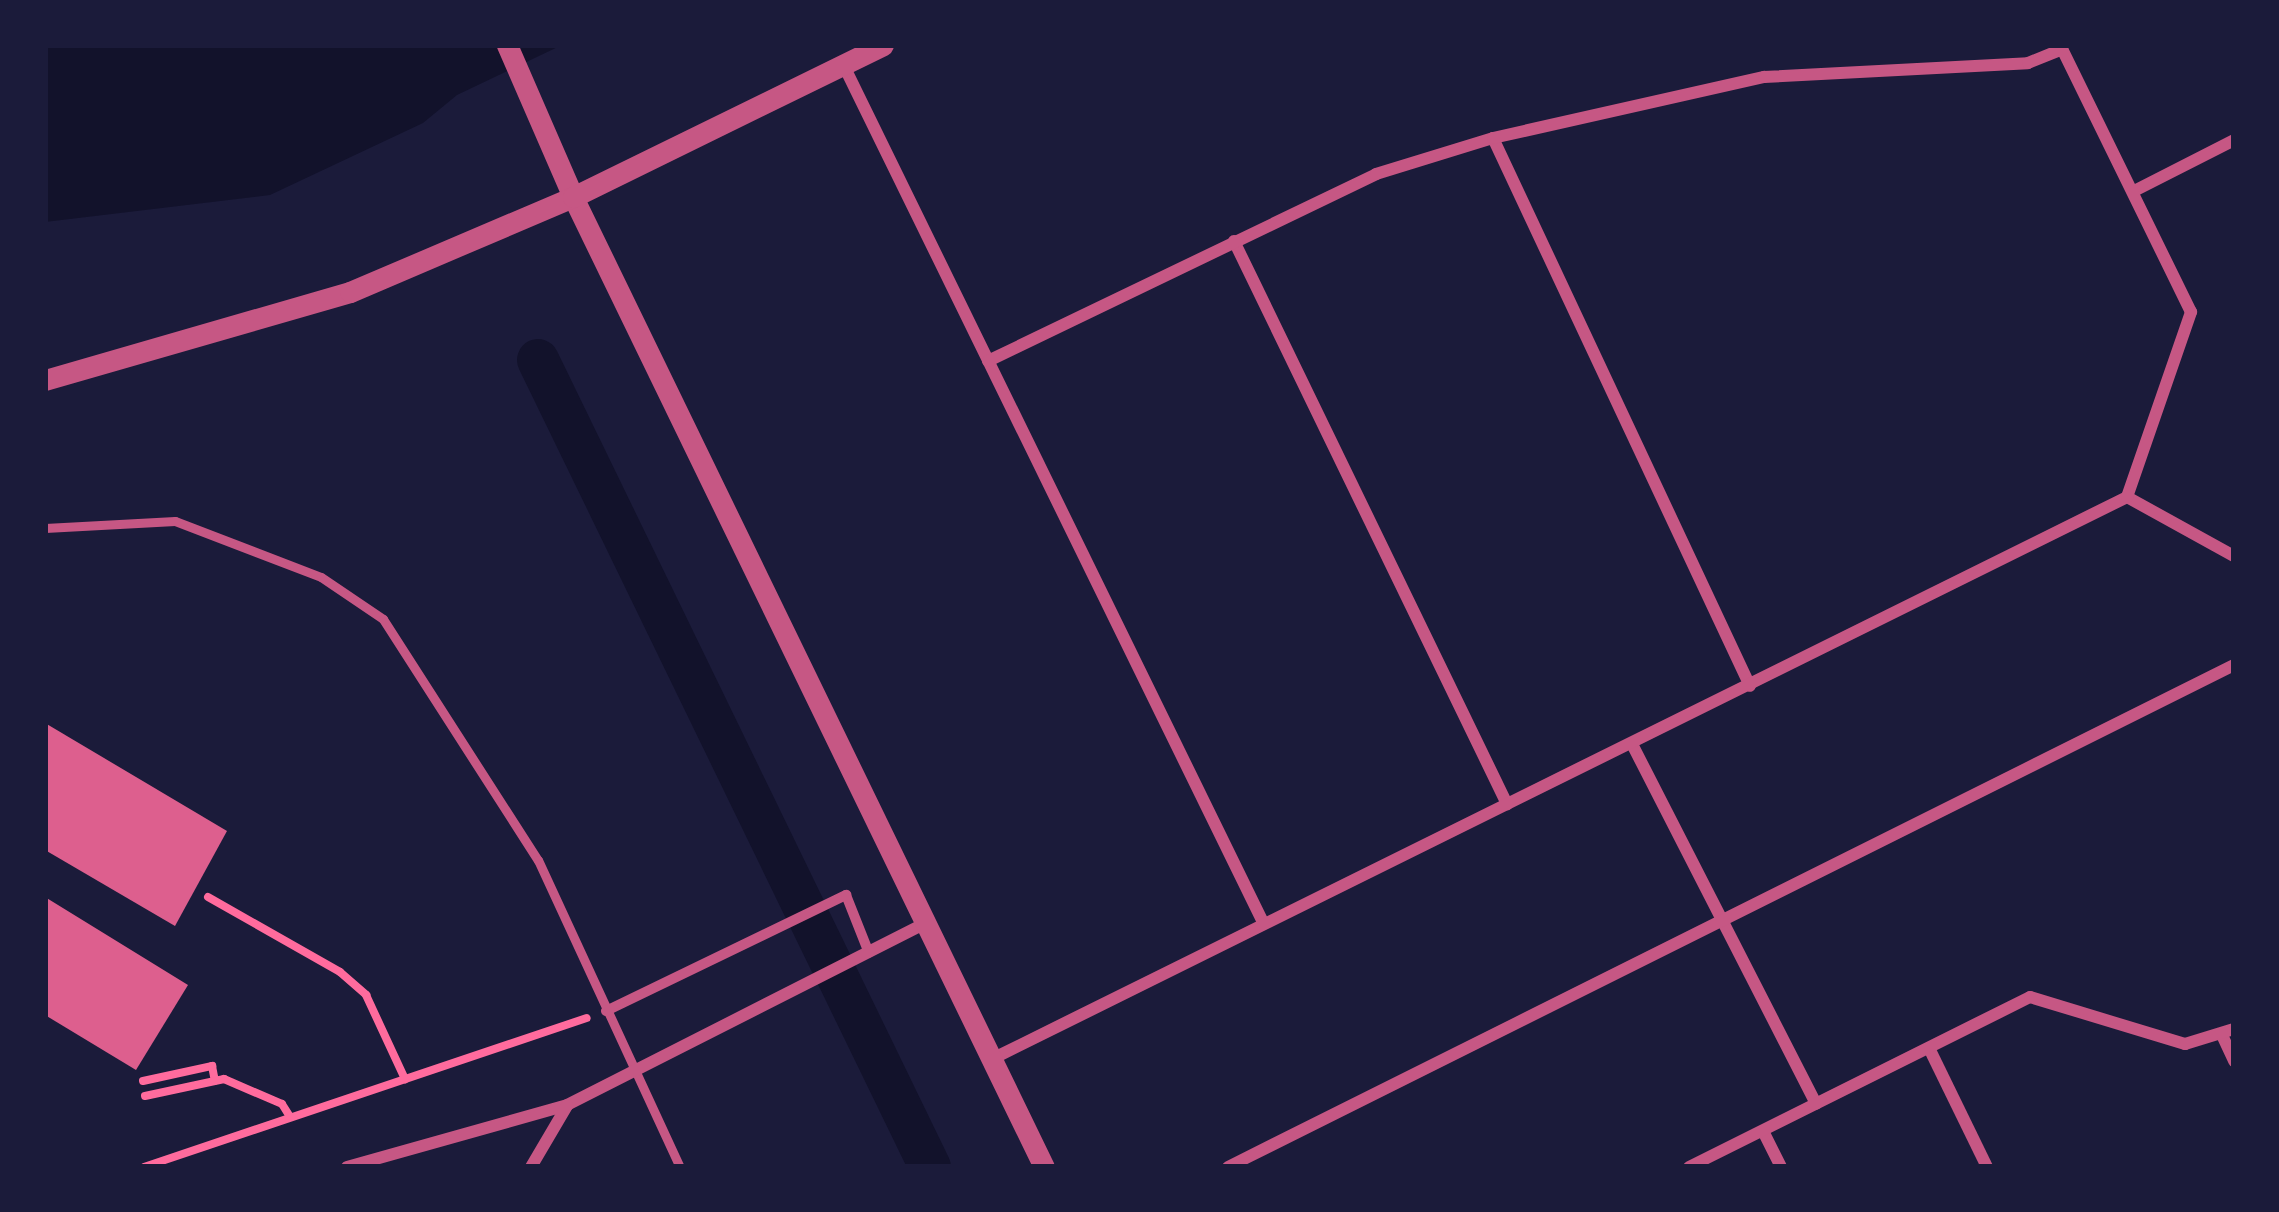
<!DOCTYPE html>
<style>
body{margin:0}
#map{position:relative;width:2279px;height:1212px;overflow:hidden;background:#1b1b3a;font-family:"Open Sans",sans-serif}
div>[style]{position:absolute}
.water>*{inset:0;background:#12122b}
.canal>*{height:42px;margin:-21px;padding:0 21px;transform-origin:21px;border-radius:21px;background:#12122b}
.building>*{inset:0;background:#dd5f8e}
.path>*{height:8px;margin:-4px;padding:0 4px;transform-origin:4px;border-radius:4px;background:#ff6b9d}
.service>*{height:9px;margin:-4.5px;padding:0 4.5px;transform-origin:4.5px;border-radius:4.5px;background:#c65784}
.pedestrian>*{height:10px;margin:-5px;padding:0 5px;transform-origin:5px;border-radius:5px;background:#c65784}
.minor>*{height:12px;margin:-6px;padding:0 6px;transform-origin:6px;border-radius:6px;background:#c65784}
.tertiary>*{height:21px;margin:-10.5px;padding:0 10.5px;transform-origin:10.5px;border-radius:10.5px;background:#c65784}
span{translate:-50% -50%;white-space:nowrap;text-align:center;line-height:1.15;-webkit-text-stroke:9px #1b1b3a;paint-order:stroke}
.frame{position:absolute;inset:0;border:48px solid #1b1b3a;pointer-events:none}
</style>
<div id="map">
<div class="water">
<div style="clip-path:polygon(45px 45px,562px 45px,457px 95px,423px 123px,270px 195px,45px 222px)"></div>
</div>
<div class="canal">
<div style="left:538px;top:360px;width:897px;rotate:64.09deg"></div>
</div>
<div class="building">
<div style="clip-path:polygon(45px 723px,227px 831px,175px 926px,45px 850px)"></div>
<div style="clip-path:polygon(45px 897px,188px 985px,136px 1070px,45px 1015px)"></div>
</div>
<div class="path">
<div style="left:208px;top:897px;width:152px;rotate:29.6deg"></div>
<div style="left:340px;top:972px;width:35px;rotate:41deg"></div>
<div style="left:366px;top:995px;width:93px;rotate:65.1deg"></div>
<div style="left:143px;top:1081px;width:71px;rotate:-12.3deg"></div>
<div style="left:212px;top:1066px;width:15px;rotate:79deg"></div>
<div style="left:145px;top:1096px;width:81px;rotate:-12.1deg"></div>
<div style="left:224px;top:1079px;width:63px;rotate:23.3deg"></div>
<div style="left:282px;top:1104px;width:15px;rotate:58deg"></div>
<div style="left:144px;top:1167px;width:467px;rotate:-18.6deg"></div>
</div>
<div class="service">
<div style="left:45px;top:528px;width:130px;rotate:-3.1deg"></div>
<div style="left:175px;top:521px;width:156px;rotate:21deg"></div>
<div style="left:321px;top:577px;width:75px;rotate:34.1deg"></div>
<div style="left:383px;top:619px;width:287px;rotate:57.3deg"></div>
<div style="left:538px;top:860px;width:338px;rotate:65.2deg"></div>
</div>
<div class="pedestrian">
<div style="left:606px;top:1011px;width:267px;rotate:-25.8deg"></div>
<div style="left:846px;top:895px;width:62px;rotate:68.4deg"></div>
</div>
<div class="minor">
<div style="left:843px;top:64px;width:955px;rotate:63.92deg"></div>
<div style="left:1493px;top:138px;width:605px;rotate:64.87deg"></div>
<div style="left:2136px;top:190px;width:110px;rotate:-27deg"></div>
<div style="left:1234px;top:241px;width:626px;rotate:64.13deg"></div>
<div style="left:988px;top:361px;width:431px;rotate:-25.7deg"></div>
<div style="left:1376px;top:174px;width:122px;rotate:-17.1deg"></div>
<div style="left:1493px;top:138px;width:278px;rotate:-12.7deg"></div>
<div style="left:1764px;top:77px;width:264px;rotate:-3deg"></div>
<div style="left:2028px;top:63px;width:37px;rotate:-22deg"></div>
<div style="left:2127px;top:497px;width:122px;rotate:28.9deg"></div>
<div style="left:1632px;top:744px;width:404px;rotate:62.9deg"></div>
<div style="left:2222px;top:1035px;width:29px;rotate:65deg"></div>
<div style="left:1929px;top:1048px;width:132px;rotate:64deg"></div>
<div style="left:992px;top:1059px;width:1267px;rotate:-26.34deg"></div>
<div style="left:2127px;top:497px;width:196px;rotate:-70.9deg"></div>
<div style="left:2191px;top:312px;width:297px;rotate:-116.1deg"></div>
<div style="left:1763px;top:1131px;width:40px;rotate:63.4deg"></div>
<div style="left:347px;top:1167px;width:229px;rotate:-15.7deg"></div>
<div style="left:567px;top:1105px;width:402px;rotate:-26.9deg"></div>
<div style="left:531px;top:1167px;width:71px;rotate:-59.5deg"></div>
<div style="left:1228px;top:1167px;width:1124px;rotate:-26.52deg"></div>
<div style="left:1689px;top:1167px;width:381px;rotate:-26.5deg"></div>
<div style="left:2030px;top:997px;width:162px;rotate:16.9deg"></div>
<div style="left:2185px;top:1044px;width:51px;rotate:-17deg"></div>
</div>
<div class="tertiary">
<div style="left:507px;top:45px;width:166px;rotate:66.5deg"></div>
<div style="left:573px;top:197px;width:1078px;rotate:64.1deg"></div>
<div style="left:45px;top:380px;width:317px;rotate:-16.1deg"></div>
<div style="left:350px;top:292px;width:242px;rotate:-23.1deg"></div>
<div style="left:573px;top:197px;width:345px;rotate:-26.1deg"></div>
</div>
<div class="frame"></div>
</div>
